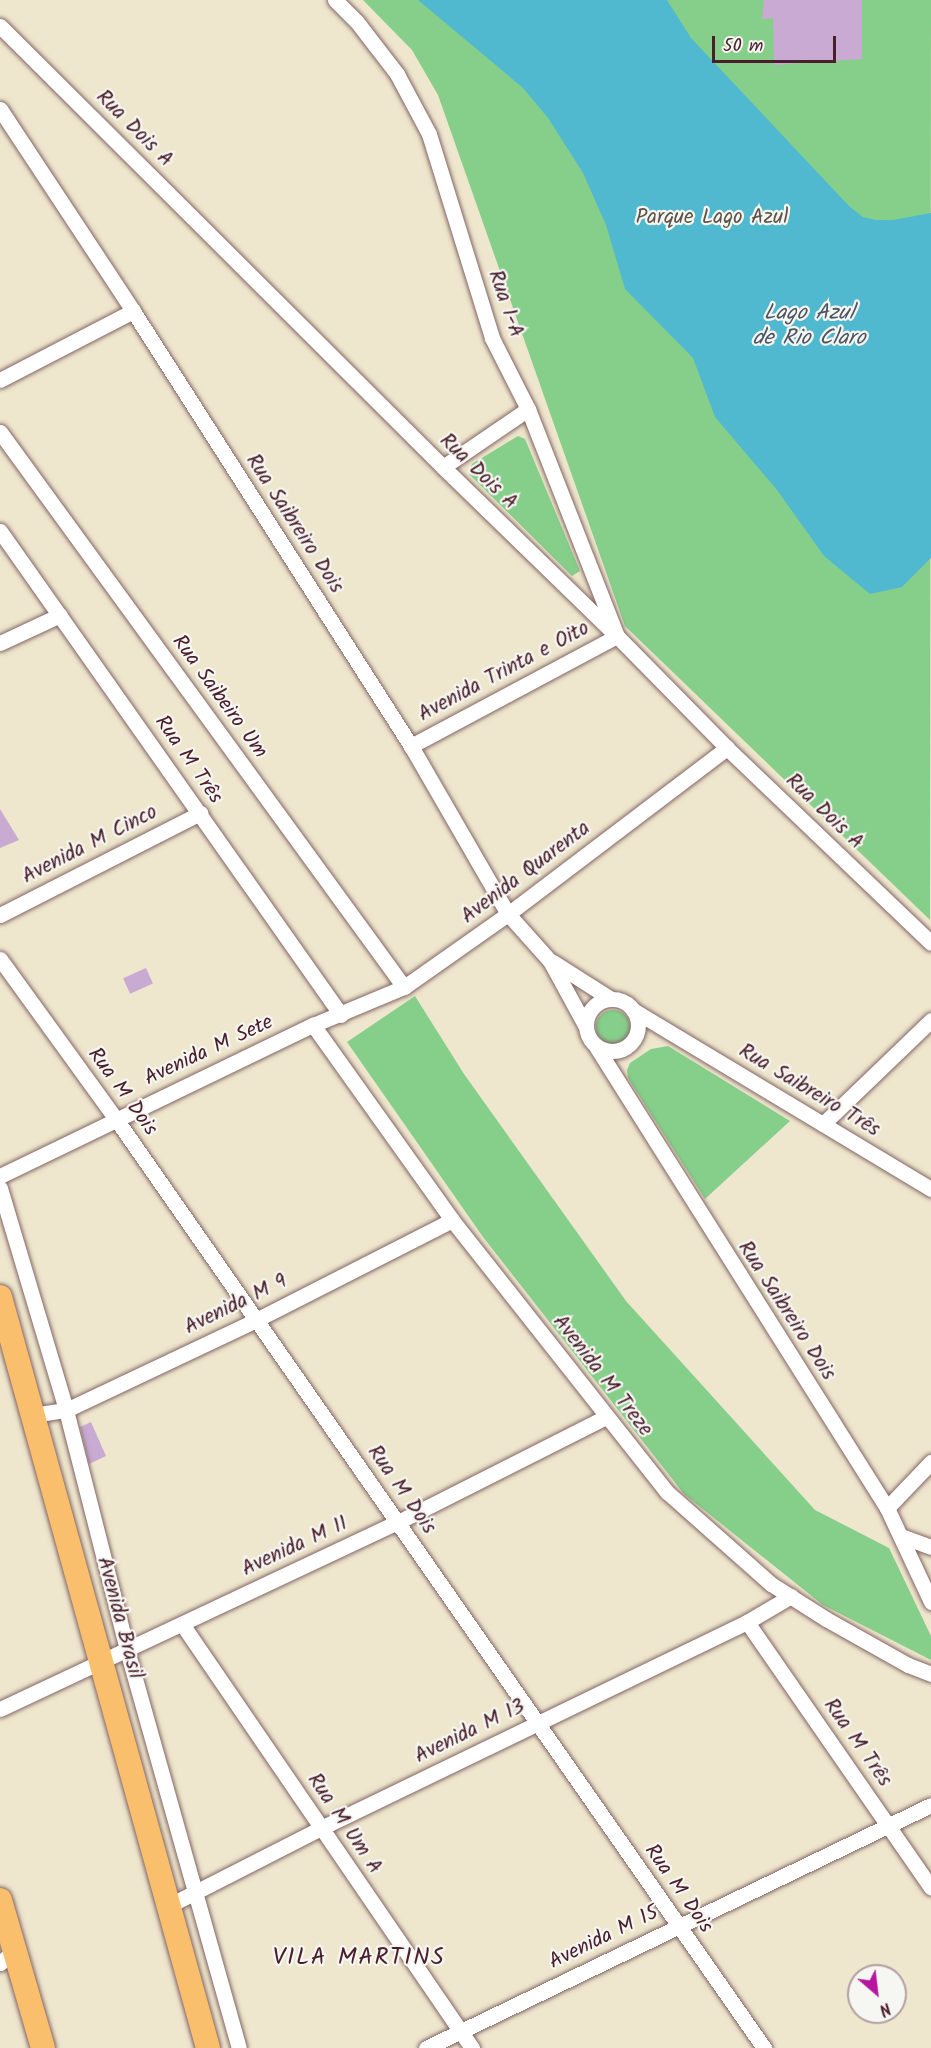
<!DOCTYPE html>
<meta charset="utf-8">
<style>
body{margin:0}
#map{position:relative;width:931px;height:2048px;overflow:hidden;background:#eee6cd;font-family:Kalam,sans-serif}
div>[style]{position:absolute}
.green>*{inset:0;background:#86cf8b}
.round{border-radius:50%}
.water>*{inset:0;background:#51b9cf}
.building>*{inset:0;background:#c8aad2;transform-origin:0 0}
.roads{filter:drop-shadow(0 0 2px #836564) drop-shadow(0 0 2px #836564)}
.street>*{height:15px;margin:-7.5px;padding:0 7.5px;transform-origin:7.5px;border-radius:7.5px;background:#fff}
.street>.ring{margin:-7.5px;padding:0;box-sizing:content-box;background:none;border:15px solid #fff;border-radius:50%}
.primary>*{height:24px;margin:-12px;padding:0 12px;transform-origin:12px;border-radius:12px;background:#f9bf6d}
span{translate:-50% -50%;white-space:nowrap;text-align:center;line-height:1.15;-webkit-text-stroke:4.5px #f6f6f2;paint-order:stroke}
.street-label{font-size:21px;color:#4a1f2b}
.park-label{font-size:21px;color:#5c5448}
.water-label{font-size:22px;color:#4c5564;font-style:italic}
.quarter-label{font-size:24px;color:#4a1f2b;letter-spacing:1.5px}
.north{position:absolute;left:847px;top:1964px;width:60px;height:60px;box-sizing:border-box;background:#f6f6f2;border:2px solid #b1a0a2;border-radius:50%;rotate:152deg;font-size:16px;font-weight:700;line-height:24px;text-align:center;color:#4a1f2b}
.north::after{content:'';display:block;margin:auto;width:21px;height:27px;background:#b5179e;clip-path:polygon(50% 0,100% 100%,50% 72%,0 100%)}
.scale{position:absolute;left:712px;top:36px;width:124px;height:27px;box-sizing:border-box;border:3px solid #4a1f2b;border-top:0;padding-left:8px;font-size:18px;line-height:21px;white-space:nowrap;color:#4a1f2b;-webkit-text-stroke:4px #f6f6f2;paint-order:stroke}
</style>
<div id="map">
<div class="green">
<div style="clip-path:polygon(363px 0,931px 0,930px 920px,625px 626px,438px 95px,412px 50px)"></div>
<div style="clip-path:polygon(518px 436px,525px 439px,580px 571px,572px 576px,469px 474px,472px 464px)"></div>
<div style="clip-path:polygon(415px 996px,464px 1074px,626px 1301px,815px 1510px,889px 1548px,931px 1636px,931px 1660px,823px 1605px,684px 1494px,483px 1237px,347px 1042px)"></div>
<div class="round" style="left:596px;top:1010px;width:34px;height:34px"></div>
<div style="clip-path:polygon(668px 1046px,790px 1121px,705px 1199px,628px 1078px,627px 1070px,630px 1063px,651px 1049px)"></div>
</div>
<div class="water">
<div style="clip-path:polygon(418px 0,667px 0,691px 38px,849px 206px,863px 217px,876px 220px,893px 220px,931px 213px,931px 558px,902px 587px,870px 594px,824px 556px,777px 490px,715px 417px,693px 358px,625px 289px,606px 225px,583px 173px,548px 118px,523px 88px)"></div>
</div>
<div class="building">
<div style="clip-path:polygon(764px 0,862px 0,862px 59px,774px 65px,773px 18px,762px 19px)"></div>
<div style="clip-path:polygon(0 809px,19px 840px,0 848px)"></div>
<div style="left:146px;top:968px;width:17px;height:25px;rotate:66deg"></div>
<div style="clip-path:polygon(91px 1422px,106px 1456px,89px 1464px,80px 1427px)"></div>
</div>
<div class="roads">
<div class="street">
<div style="left:335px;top:0;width:31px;rotate:45deg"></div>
<div style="left:357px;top:22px;width:66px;rotate:52.4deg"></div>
<div style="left:397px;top:74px;width:68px;rotate:61.9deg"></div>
<div style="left:429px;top:134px;width:214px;rotate:72.8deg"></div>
<div style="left:492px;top:338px;width:80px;rotate:63.1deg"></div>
<div style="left:528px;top:409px;width:244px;rotate:68.6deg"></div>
<div style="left:617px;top:636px;width:234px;rotate:151.9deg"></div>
<div style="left:0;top:26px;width:625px;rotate:44.87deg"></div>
<div style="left:443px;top:467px;width:243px;rotate:44.2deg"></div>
<div style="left:617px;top:636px;width:157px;rotate:45.5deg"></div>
<div style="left:727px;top:748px;width:282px;rotate:43.7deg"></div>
<div style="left:0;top:109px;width:242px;rotate:56.6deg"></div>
<div style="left:133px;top:311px;width:516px;rotate:57.42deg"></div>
<div style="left:411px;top:746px;width:194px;rotate:60deg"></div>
<div style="left:508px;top:914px;width:63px;rotate:48.2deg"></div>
<div style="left:550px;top:961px;width:73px;rotate:61.3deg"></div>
<div style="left:0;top:380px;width:150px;rotate:-27.4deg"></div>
<div style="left:0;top:432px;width:686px;rotate:53.95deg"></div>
<div style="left:443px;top:467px;width:103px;rotate:-34.3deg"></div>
<div style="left:0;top:531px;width:592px;rotate:54.83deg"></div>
<div style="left:0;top:643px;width:66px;rotate:-25deg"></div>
<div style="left:0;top:915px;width:225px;rotate:-27deg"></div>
<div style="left:0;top:959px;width:198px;rotate:54.1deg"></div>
<div style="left:116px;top:1119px;width:1133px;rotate:55.1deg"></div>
<div style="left:553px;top:962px;width:69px;rotate:32.5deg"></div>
<div class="ring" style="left:586px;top:999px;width:37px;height:37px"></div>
<div style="left:633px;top:1010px;width:348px;rotate:31deg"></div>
<div style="left:313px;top:1025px;width:239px;rotate:54.5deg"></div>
<div style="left:452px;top:1220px;width:347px;rotate:51.7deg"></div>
<div style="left:667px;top:1492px;width:139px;rotate:41.5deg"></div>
<div style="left:771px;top:1584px;width:65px;rotate:32.5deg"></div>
<div style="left:826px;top:1619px;width:94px;rotate:29.3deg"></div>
<div style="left:908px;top:1665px;width:25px;rotate:21deg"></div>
<div style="left:597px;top:1048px;width:544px;rotate:57.77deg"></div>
<div style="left:887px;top:1508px;width:104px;rotate:64.9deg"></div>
<div style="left:823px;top:1124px;width:150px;rotate:-43.9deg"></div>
<div style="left:0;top:1176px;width:348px;rotate:-25.8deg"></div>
<div style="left:313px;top:1025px;width:99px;rotate:-22.7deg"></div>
<div style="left:404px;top:987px;width:127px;rotate:-35.1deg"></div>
<div style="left:508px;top:914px;width:275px;rotate:-37.2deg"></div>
<div style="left:0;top:1188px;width:232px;rotate:73.4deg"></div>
<div style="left:66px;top:1410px;width:248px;rotate:75.7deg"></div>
<div style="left:127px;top:1650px;width:413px;rotate:74.3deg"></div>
<div style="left:33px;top:1415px;width:33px;rotate:-9deg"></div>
<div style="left:66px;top:1410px;width:210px;rotate:-25.3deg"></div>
<div style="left:256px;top:1320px;width:220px;rotate:-27deg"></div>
<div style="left:887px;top:1508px;width:64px;rotate:-46.3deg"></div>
<div style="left:901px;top:1536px;width:32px;rotate:20deg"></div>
<div style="left:747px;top:1622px;width:323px;rotate:55.3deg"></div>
<div style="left:182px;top:1624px;width:514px;rotate:55.63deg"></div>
<div style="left:0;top:1709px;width:440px;rotate:-25.2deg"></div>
<div style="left:398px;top:1522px;width:233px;rotate:-26.8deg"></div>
<div style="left:168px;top:1906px;width:172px;rotate:-27deg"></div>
<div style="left:321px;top:1828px;width:473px;rotate:-25.8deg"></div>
<div style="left:747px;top:1622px;width:51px;rotate:-30.6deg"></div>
<div style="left:0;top:1963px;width:20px;rotate:-41deg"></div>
<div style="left:426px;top:2048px;width:560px;rotate:-25.7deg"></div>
</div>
<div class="primary">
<div style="left:0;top:1297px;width:779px;rotate:74.52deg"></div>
<div style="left:0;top:1900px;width:154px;rotate:73.8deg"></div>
</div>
</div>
<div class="street-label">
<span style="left:134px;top:129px;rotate:45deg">Rua Dois A</span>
<span style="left:505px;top:304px;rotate:71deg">Rua 1-A</span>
<span style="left:478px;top:472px;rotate:44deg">Rua Dois A</span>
<span style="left:294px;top:524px;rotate:57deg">Rua Saibreiro Dois</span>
<span style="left:504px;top:672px;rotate:-28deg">Avenida Trinta e Oito</span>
<span style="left:219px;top:697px;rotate:54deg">Rua Saibeiro Um</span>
<span style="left:188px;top:760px;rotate:55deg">Rua M Três</span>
<span style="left:824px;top:812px;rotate:44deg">Rua Dois A</span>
<span style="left:90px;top:845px;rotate:-27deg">Avenida M Cinco</span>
<span style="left:526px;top:873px;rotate:-37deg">Avenida Quarenta</span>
<span style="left:209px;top:1051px;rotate:-25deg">Avenida M Sete</span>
<span style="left:809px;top:1091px;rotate:31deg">Rua Saibreiro Três</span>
<span style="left:122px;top:1092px;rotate:54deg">Rua M Dois</span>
<span style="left:236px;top:1305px;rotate:-26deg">Avenida M 9</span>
<span style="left:786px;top:1311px;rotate:57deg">Rua Saibreiro Dois</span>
<span style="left:602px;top:1376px;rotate:52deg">Avenida M Treze</span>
<span style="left:401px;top:1490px;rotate:55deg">Rua M Dois</span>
<span style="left:295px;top:1547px;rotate:-25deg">Avenida M 11</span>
<span style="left:119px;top:1618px;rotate:75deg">Avenida Brasil</span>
<span style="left:470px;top:1732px;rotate:-26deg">Avenida M 13</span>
<span style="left:857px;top:1743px;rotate:55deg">Rua M Três</span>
<span style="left:344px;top:1824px;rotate:56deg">Rua M Um A</span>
<span style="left:678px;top:1889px;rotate:55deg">Rua M Dois</span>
<span style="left:604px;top:1938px;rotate:-26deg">Avenida M 15</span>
</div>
<div class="park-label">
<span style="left:712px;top:218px">Parque Lago Azul</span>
</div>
<div class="water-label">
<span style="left:809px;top:326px">Lago Azul<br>de Rio Claro</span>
</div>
<div class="quarter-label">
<span style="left:359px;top:1958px">VILA MARTINS</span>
</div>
<div class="north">N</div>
<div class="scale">50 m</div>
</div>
